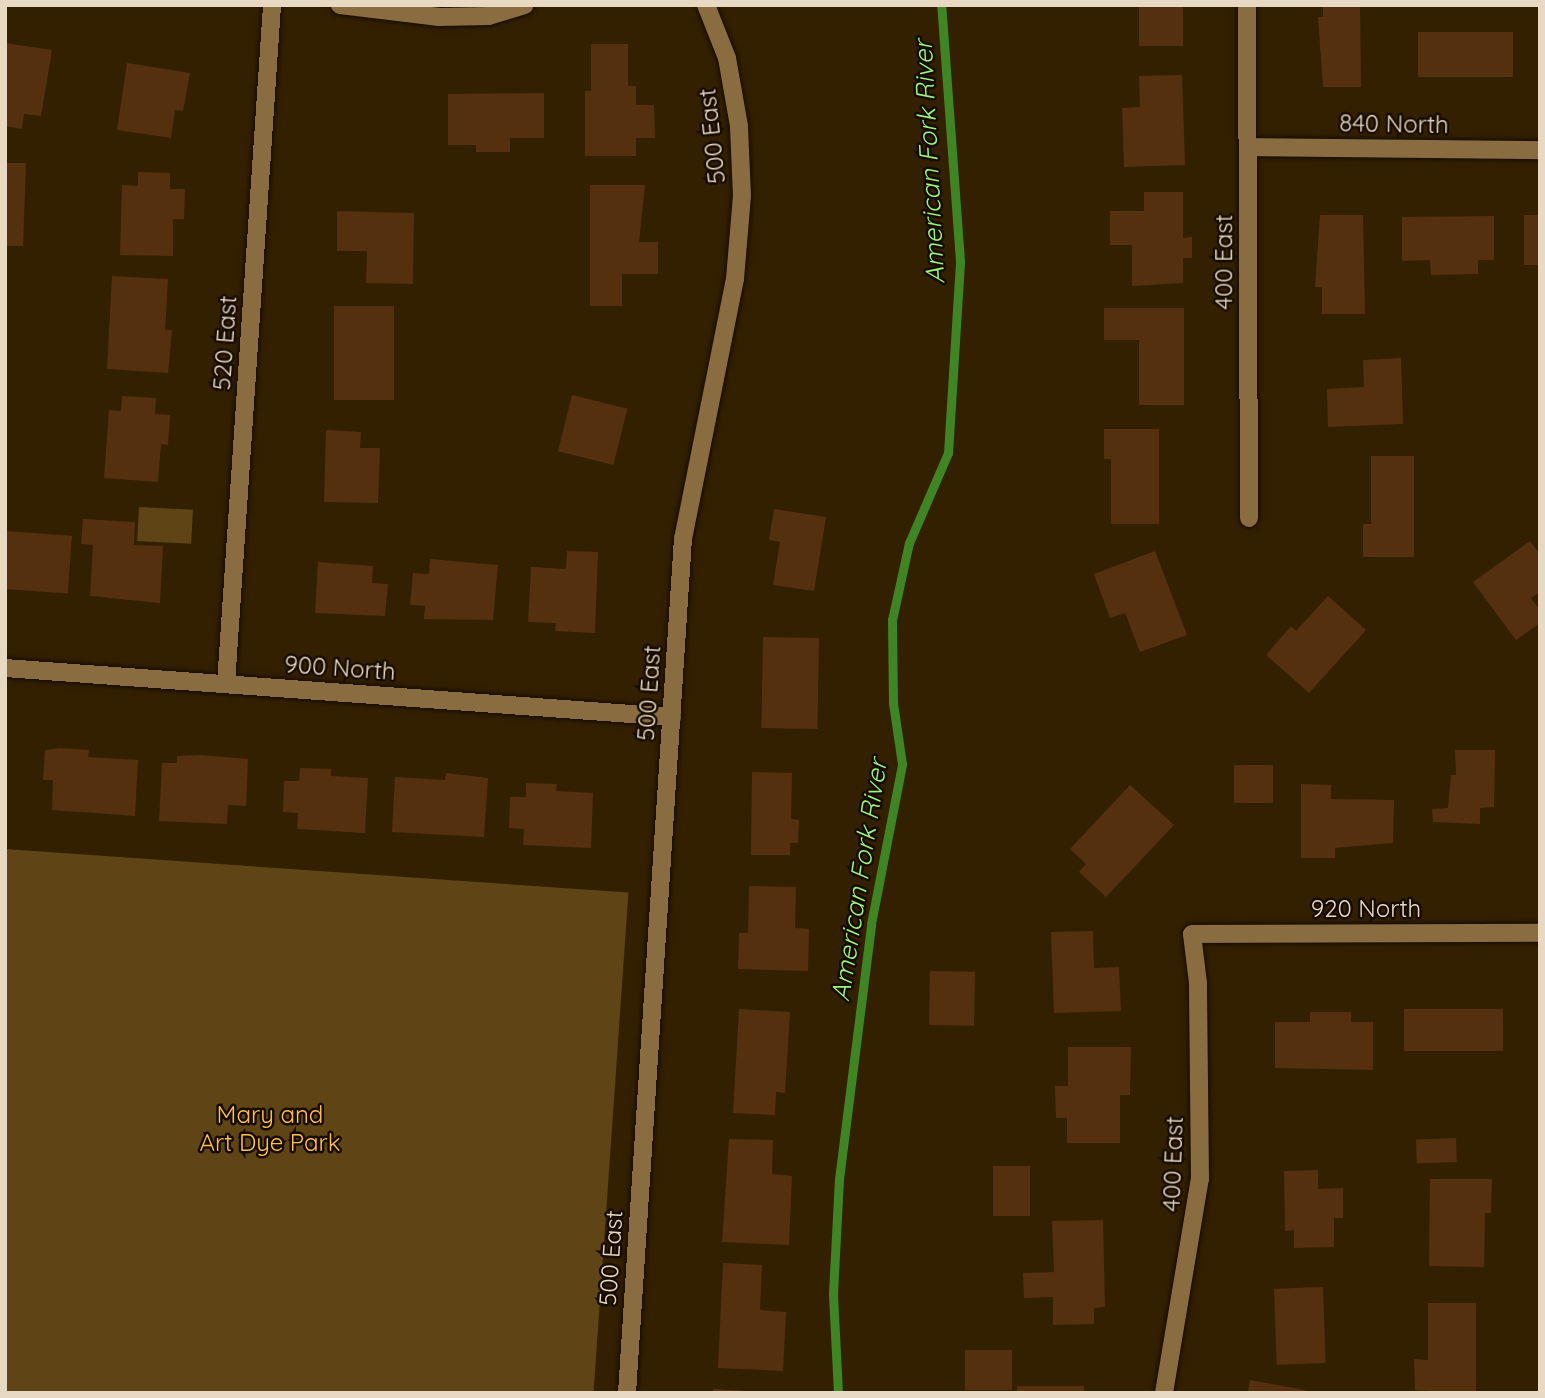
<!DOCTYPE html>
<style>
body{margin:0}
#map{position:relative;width:1545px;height:1398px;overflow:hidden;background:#332000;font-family:Quicksand,sans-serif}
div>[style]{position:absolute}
.green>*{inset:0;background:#5f4415;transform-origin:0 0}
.stream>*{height:9px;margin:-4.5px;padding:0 4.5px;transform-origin:4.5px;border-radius:4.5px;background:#3f8523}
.building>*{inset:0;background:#55300f;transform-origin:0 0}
.roads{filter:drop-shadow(0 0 2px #170a00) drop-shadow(0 0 2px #170a00)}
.minor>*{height:18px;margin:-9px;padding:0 9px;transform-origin:9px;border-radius:9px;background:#896d41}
span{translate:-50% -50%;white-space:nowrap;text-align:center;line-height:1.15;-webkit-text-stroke:5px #160b00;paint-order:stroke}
.street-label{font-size:24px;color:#e8d9c2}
.park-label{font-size:24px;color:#febf51}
.water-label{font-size:26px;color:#9bf57c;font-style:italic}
.frame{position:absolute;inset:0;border:7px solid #e8d9c2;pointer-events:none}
</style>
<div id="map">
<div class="green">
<div style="left:139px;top:507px;width:54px;height:34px;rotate:3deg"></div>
<div style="left:5px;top:849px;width:625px;height:544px;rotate:4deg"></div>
</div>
<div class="stream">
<div style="left:838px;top:1393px;width:100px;rotate:-92.9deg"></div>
<div style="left:833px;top:1293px;width:114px;rotate:-87deg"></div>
<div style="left:839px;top:1179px;width:257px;rotate:-82.8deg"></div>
<div style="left:871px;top:924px;width:163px;rotate:-79deg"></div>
<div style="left:902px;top:764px;width:62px;rotate:-98.4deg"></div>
<div style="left:893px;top:703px;width:83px;rotate:-90.7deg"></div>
<div style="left:892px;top:620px;width:79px;rotate:-77.6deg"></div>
<div style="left:909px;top:543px;width:98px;rotate:-66.6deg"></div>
<div style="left:948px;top:453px;width:192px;rotate:-86.4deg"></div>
<div style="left:960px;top:261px;width:257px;rotate:-94.2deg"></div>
</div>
<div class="building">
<div style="left:1139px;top:5px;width:44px;height:41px"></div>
<div style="clip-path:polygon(1323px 5px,1360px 5px,1361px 87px,1323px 87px,1318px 17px,1323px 17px)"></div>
<div style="left:1418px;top:32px;width:95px;height:45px"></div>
<div style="clip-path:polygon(5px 43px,52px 50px,41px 116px,24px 114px,22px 129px,5px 126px)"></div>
<div style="clip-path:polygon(591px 44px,628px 44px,628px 86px,636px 86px,636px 105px,654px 105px,655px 138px,636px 138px,636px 156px,585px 156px,585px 91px,591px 91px)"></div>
<div style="clip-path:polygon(127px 63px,190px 73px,183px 111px,175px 110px,171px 138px,117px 130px)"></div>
<div style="clip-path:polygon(1182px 75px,1185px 165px,1124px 167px,1122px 108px,1140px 107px,1139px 76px)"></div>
<div style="clip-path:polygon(544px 93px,544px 138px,510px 138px,510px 152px,476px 152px,476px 145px,448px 145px,448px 94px)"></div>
<div style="clip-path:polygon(5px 163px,26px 163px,23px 246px,5px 246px)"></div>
<div style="clip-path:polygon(138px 172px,170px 173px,170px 189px,185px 189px,184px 219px,173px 219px,173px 256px,120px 255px,122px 185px,138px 186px)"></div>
<div style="clip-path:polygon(590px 185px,645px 185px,639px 242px,658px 242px,658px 274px,622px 274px,622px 306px,590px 306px)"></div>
<div style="clip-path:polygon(1144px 192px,1183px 192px,1183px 238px,1192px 237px,1192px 258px,1183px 258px,1183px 283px,1132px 286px,1132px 245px,1110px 245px,1110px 211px,1144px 211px)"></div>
<div style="clip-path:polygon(337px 211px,414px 213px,413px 284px,366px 283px,367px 251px,337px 251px)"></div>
<div style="clip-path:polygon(1320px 215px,1363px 215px,1365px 314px,1322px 314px,1322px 287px,1315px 287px)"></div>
<div style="left:1524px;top:215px;width:16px;height:50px"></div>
<div style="clip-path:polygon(1494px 216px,1494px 260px,1478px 260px,1478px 274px,1431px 275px,1430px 260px,1402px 261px,1402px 217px)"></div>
<div style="clip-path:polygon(112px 276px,168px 279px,165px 330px,172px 330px,168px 373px,107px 369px)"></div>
<div style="left:334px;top:306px;width:60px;height:94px"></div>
<div style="clip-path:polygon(1104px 308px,1184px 308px,1184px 405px,1139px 405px,1139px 340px,1104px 340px)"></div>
<div style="clip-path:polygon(1401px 358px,1403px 424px,1328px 427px,1327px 389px,1364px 387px,1363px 360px)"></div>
<div style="left:572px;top:395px;width:57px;height:58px;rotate:14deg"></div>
<div style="clip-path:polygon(122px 396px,156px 398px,155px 414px,170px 415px,168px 445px,161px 444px,158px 482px,104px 478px,109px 410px,121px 411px)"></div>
<div style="clip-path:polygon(1104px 429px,1159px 429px,1159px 524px,1111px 524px,1111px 459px,1104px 459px)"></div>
<div style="clip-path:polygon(326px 430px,361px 432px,360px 448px,380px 448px,378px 503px,324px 502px)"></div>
<div style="clip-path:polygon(1371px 456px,1414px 456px,1414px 557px,1363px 557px,1363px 524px,1371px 524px)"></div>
<div style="clip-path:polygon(774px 509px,826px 517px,814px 591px,773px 585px,780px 542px,769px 540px)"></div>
<div style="clip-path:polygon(83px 519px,135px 522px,134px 545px,163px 546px,160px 603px,90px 596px,93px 545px,81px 544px)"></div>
<div style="left:5px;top:531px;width:67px;height:58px;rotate:4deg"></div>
<div style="clip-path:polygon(1530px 541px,1540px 555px,1540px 592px,1531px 598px,1540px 610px,1540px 623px,1516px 640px,1473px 582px)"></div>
<div style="clip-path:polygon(567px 551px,598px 552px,595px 633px,555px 631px,556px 623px,528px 622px,531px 567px,566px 569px)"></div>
<div style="clip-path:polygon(1155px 551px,1187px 635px,1140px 652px,1125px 613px,1110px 618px,1094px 574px)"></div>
<div style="clip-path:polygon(430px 559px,498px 565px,493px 620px,424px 619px,425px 606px,410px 605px,413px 573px,429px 574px)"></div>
<div style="clip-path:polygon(318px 562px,373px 566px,372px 583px,388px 584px,385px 616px,315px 613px)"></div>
<div style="clip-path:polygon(1328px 596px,1366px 630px,1309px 693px,1266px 655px,1291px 626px,1296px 631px)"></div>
<div style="left:763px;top:637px;width:56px;height:91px;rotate:1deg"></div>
<div style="clip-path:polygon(60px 748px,89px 750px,88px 757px,138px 760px,135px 816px,52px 810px,53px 780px,43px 780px,45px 750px)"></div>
<div style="clip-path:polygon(1455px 750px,1495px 750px,1494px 807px,1480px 808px,1480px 824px,1433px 822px,1432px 809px,1448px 808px,1451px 775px,1456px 775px)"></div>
<div style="clip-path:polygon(201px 755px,248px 759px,246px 806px,228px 805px,227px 824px,159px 821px,162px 763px,177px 763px,177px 756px)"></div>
<div style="left:1234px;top:765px;width:39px;height:38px"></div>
<div style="clip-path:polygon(300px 768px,331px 769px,331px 776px,368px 778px,365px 833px,297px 829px,298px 813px,283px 812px,284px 781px,299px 781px)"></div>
<div style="clip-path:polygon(752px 772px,792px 773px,791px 819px,799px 820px,798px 843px,790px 843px,790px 855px,751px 855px)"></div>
<div style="clip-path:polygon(446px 773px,488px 778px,484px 837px,392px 832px,395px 777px,445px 780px)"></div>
<div style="clip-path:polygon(526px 783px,557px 784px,556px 791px,593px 793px,591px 848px,523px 845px,524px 829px,509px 828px,510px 797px,526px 797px)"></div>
<div style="clip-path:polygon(1301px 784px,1331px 785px,1331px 799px,1394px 800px,1393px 843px,1335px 848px,1335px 858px,1301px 858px)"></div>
<div style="clip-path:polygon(1130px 785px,1174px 825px,1106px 897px,1079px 872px,1086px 864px,1070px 849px)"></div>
<div style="clip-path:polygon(749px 886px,796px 887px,795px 928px,809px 929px,808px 971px,738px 969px,739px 933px,748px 933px)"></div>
<div style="clip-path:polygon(1093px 931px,1094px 968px,1119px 967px,1121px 1011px,1054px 1013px,1051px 932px)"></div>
<div style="left:930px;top:971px;width:45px;height:54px;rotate:1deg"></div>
<div style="clip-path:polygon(739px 1009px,790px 1012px,785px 1093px,776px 1092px,775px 1115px,733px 1113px)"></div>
<div style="left:1404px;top:1009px;width:99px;height:42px"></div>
<div style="clip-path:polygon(1310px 1012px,1351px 1012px,1351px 1022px,1373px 1022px,1373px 1070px,1275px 1068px,1275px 1022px,1310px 1022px)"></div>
<div style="clip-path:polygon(1068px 1047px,1131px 1047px,1130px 1095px,1120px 1095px,1120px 1143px,1067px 1143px,1067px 1118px,1056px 1118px,1055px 1086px,1068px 1086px)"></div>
<div style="left:1456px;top:1138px;width:24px;height:40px;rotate:88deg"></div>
<div style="clip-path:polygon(729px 1139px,773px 1140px,772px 1174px,792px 1176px,789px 1245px,722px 1242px)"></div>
<div style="left:993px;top:1166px;width:37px;height:50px"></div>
<div style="clip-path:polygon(1318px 1170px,1318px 1189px,1343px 1188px,1343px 1218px,1334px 1218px,1334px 1247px,1294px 1248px,1294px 1230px,1285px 1231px,1284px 1171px)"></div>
<div style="clip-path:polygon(1430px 1179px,1492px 1179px,1491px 1213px,1485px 1213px,1484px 1267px,1429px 1266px)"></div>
<div style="clip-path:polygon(1103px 1220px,1105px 1307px,1094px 1308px,1094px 1324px,1053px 1325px,1053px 1297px,1024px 1298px,1023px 1273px,1054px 1272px,1052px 1221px)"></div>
<div style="clip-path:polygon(723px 1263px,762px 1265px,760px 1310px,786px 1312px,783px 1371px,718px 1368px)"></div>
<div style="left:1323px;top:1287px;width:76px;height:49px;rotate:88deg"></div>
<div style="clip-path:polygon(1428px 1303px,1476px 1303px,1476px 1393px,1415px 1390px,1414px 1359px,1428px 1360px)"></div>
<div style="left:965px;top:1350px;width:47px;height:40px"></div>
<div style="clip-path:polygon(1250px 1380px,1305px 1390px,1304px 1393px,1248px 1393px)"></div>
<div style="left:1017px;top:1386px;width:67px;height:7px"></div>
<div style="clip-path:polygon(713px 1389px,748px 1391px,748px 1393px,713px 1393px)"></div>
</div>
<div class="roads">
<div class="minor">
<div style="left:340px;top:5px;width:100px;rotate:6.9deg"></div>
<div style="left:439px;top:17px;width:50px;rotate:-1.1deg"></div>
<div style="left:489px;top:16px;width:37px;rotate:-17deg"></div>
<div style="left:1247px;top:5px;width:513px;rotate:89.78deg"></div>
<div style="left:1248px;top:147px;width:292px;rotate:0.6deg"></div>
<div style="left:5px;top:668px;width:669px;rotate:4.2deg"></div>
<div style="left:226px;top:684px;width:681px;rotate:-86.12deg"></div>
<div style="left:627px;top:1393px;width:856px;rotate:-86.25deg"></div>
<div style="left:683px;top:539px;width:265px;rotate:-78.7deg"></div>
<div style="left:735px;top:279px;width:83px;rotate:-85.2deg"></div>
<div style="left:742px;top:196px;width:70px;rotate:-92.5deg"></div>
<div style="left:739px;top:126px;width:69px;rotate:-100deg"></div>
<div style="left:727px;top:58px;width:57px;rotate:-111.6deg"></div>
<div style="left:1164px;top:1393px;width:217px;rotate:-80.5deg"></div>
<div style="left:1200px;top:1179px;width:196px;rotate:-90.6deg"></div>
<div style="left:1198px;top:983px;width:49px;rotate:-97deg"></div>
<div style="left:1192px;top:934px;width:348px;rotate:-0.2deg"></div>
</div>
</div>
<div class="street-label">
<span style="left:1394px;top:124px;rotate:1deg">840 North</span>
<span style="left:712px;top:136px;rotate:-96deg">500 East</span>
<span style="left:1224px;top:262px;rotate:-90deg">400 East</span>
<span style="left:225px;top:343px;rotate:-86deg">520 East</span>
<span style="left:340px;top:668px;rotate:4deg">900 North</span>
<span style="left:649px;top:693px;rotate:-86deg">500 East</span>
<span style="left:1366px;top:909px">920 North</span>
<span style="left:1173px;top:1164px;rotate:-88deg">400 East</span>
<span style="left:611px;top:1258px;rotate:-86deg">500 East</span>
</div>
<div class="park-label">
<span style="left:270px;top:1129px">Mary and<br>Art Dye Park</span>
</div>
<div class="water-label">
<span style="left:929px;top:162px;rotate:-93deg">American Fork River</span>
<span style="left:859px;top:880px;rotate:-81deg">American Fork River</span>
</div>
<div class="frame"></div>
</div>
